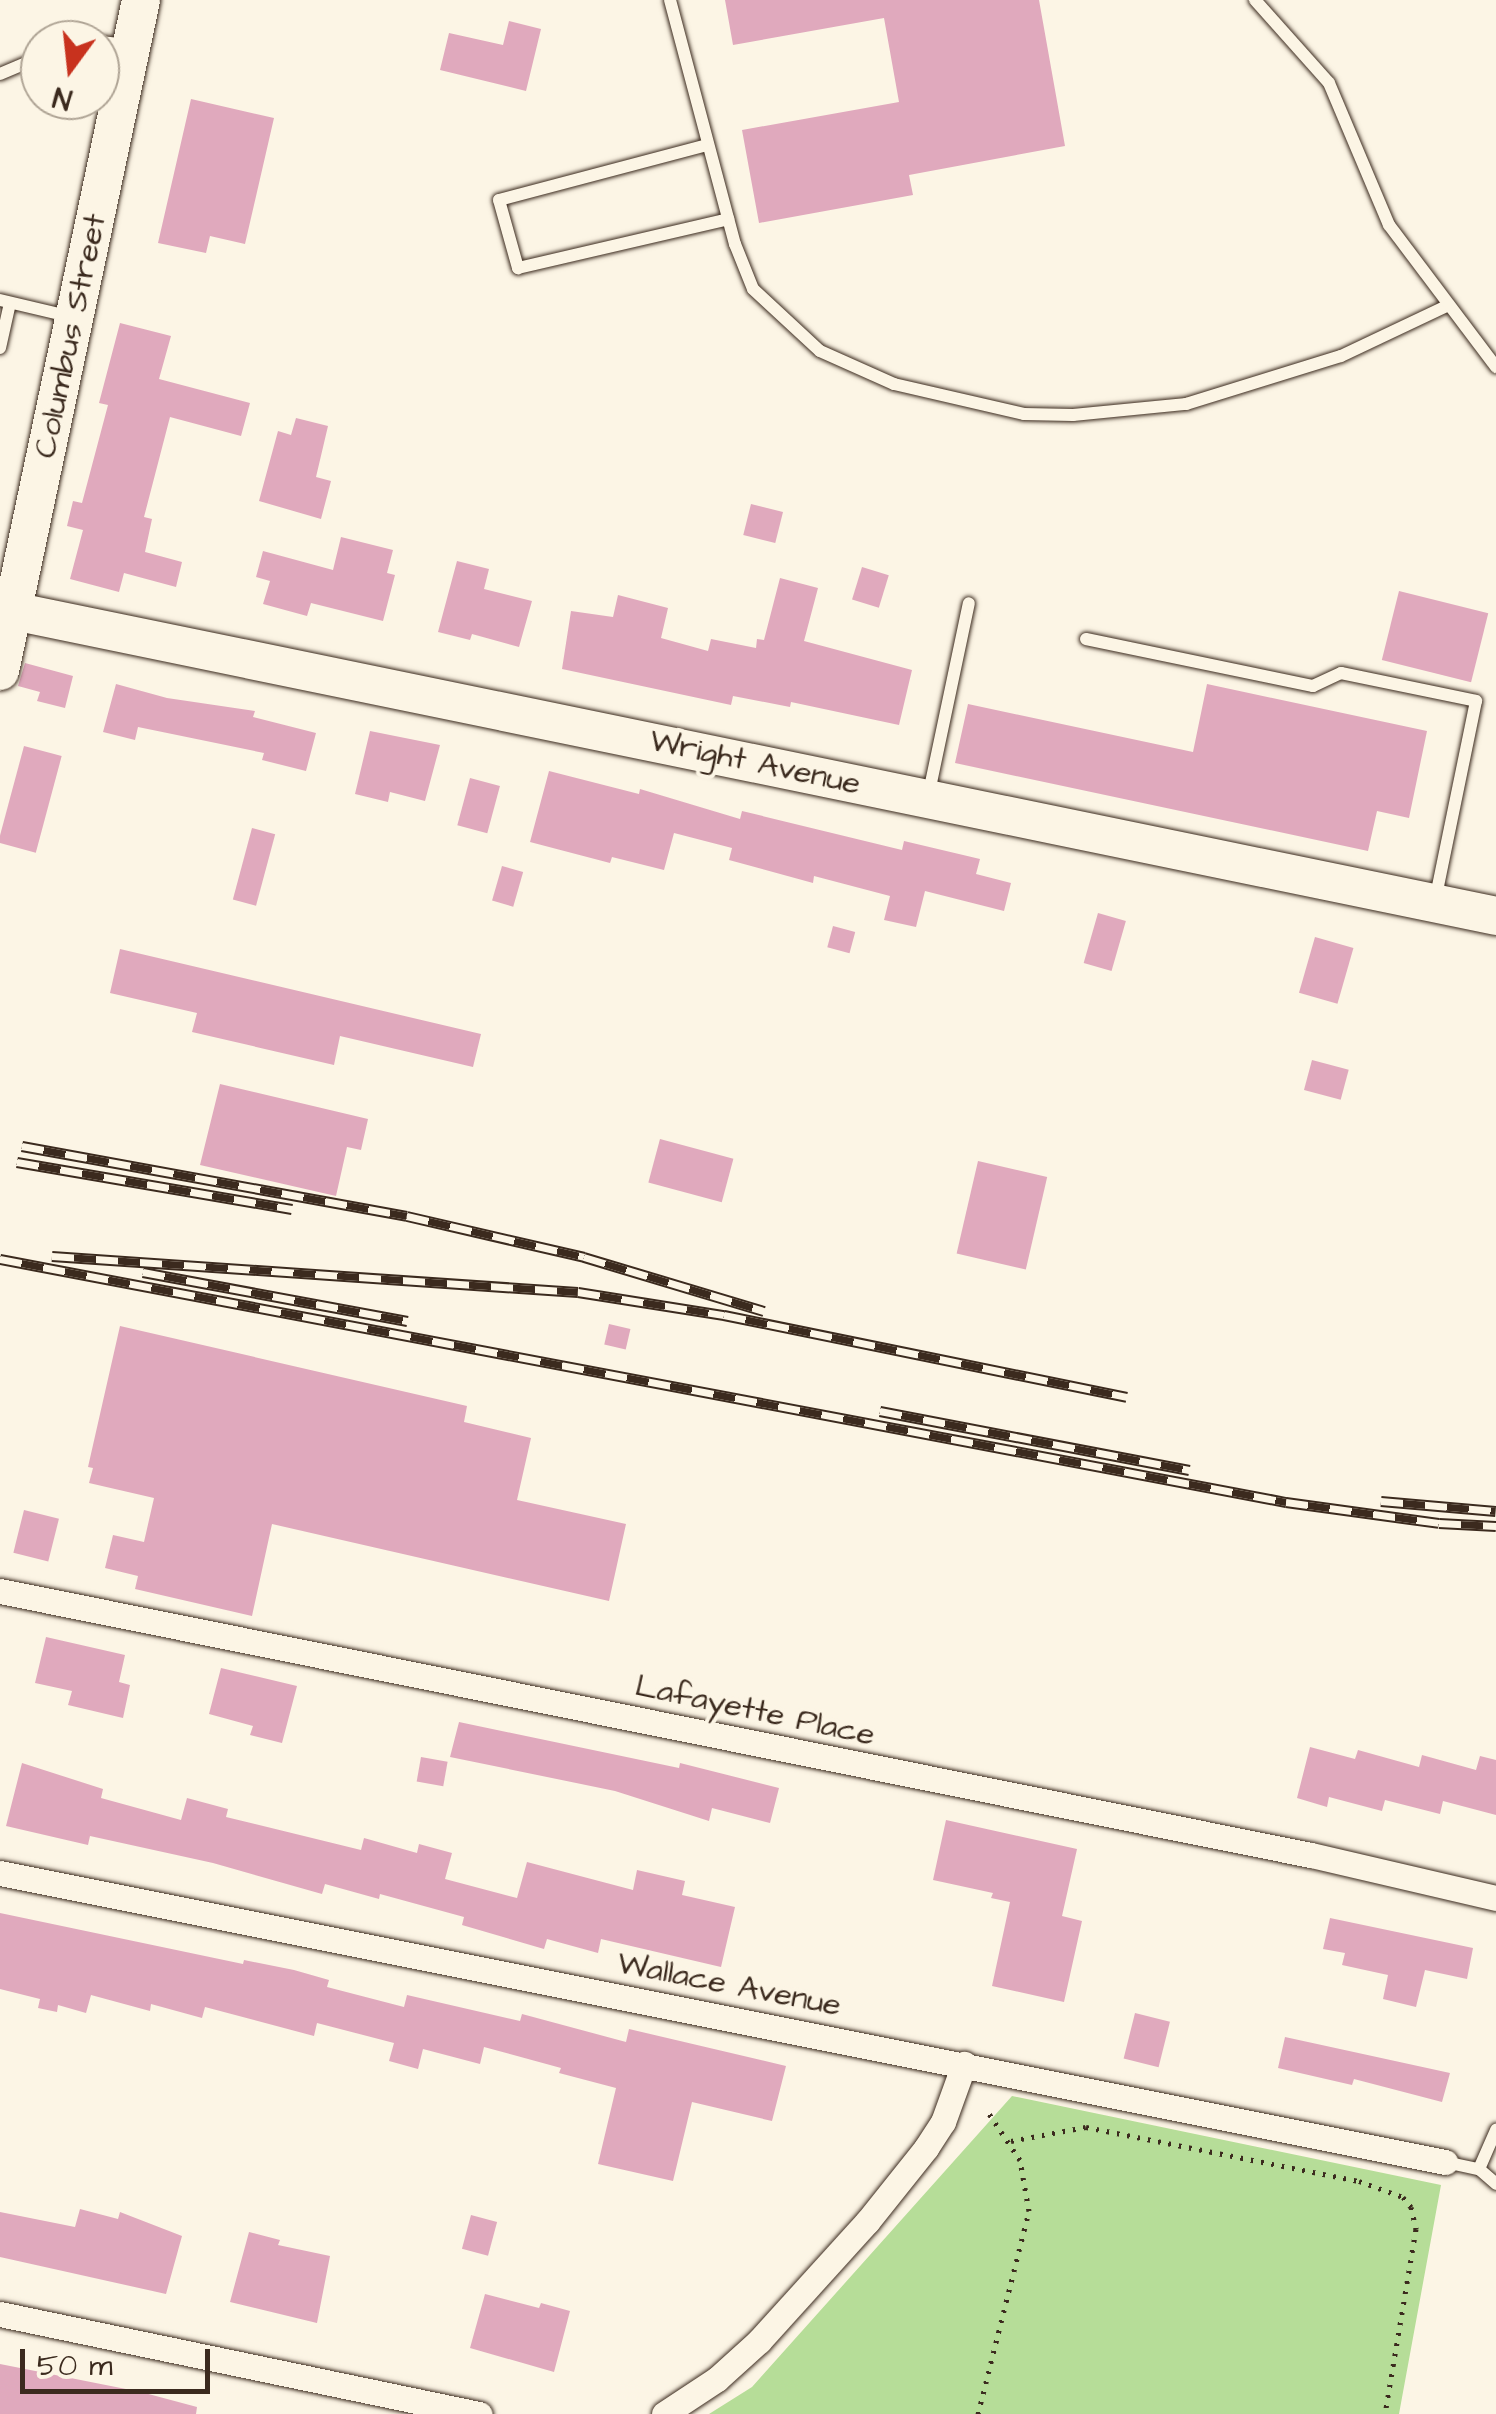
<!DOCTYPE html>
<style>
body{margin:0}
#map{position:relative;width:1496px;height:2414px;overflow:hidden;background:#fcf5e5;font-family:"Architects Daughter",sans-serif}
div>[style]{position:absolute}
.green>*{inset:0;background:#b6dd98}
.building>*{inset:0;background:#e0a9bd;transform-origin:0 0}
.path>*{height:5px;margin-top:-2.5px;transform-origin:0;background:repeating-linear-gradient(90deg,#3b2a1e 0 2.5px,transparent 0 10.5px)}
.roads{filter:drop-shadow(0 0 2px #3b2a1e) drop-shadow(0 0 2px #3b2a1e)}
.lane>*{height:12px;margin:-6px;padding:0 6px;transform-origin:6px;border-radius:6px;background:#fcf5e5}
.street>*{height:25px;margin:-12.5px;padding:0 12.5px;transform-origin:12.5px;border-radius:12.5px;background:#fcf5e5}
.secondary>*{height:38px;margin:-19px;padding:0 19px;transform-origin:19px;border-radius:19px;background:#fcf5e5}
.rail>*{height:11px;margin-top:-5.5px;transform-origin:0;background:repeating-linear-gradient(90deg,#fcf5e5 0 22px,#3b2a1e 0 44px);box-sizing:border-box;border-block:2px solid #3b2a1e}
span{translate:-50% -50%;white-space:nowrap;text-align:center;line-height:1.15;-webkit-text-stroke:8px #fcf5e5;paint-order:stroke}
.street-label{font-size:32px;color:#3b2a1e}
.north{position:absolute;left:20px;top:20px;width:100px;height:100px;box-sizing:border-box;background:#fcf5e5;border:2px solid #afa495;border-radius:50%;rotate:195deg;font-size:28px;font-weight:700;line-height:40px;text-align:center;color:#3b2a1e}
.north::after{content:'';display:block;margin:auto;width:35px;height:45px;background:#c8321e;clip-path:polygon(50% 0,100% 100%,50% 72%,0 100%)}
.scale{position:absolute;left:20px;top:2349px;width:190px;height:45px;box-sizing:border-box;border:5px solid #3b2a1e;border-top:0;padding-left:12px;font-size:30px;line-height:35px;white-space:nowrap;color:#3b2a1e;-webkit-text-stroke:8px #fcf5e5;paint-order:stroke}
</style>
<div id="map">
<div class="green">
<div style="clip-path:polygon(1012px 2096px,1441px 2185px,1399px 2414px,709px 2414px,752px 2387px)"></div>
</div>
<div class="building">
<div style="clip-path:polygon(725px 0,1039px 0,1065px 146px,909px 175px,913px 195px,759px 223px,742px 130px,899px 102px,884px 18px,733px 45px)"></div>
<div style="clip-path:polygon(509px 21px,541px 29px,526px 91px,440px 70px,449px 33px,503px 45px)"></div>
<div style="clip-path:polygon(191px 99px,274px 118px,245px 244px,210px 236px,206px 253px,158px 243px)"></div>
<div style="clip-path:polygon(120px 323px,171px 336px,159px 379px,250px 403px,241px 436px,170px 417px,144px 517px,152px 519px,145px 552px,182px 562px,176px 587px,124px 573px,119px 592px,70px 579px,83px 530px,67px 526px,73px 501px,82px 503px,108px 405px,99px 403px)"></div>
<div style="clip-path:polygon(296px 418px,328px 426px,316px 477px,331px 481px,321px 519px,259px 501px,278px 431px,291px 435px)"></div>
<div style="left:751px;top:504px;width:33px;height:32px;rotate:14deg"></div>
<div style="clip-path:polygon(341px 537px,393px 550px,387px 573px,395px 575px,383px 621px,311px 603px,307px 616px,263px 604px,270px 581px,256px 577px,263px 551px,333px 570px)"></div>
<div style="clip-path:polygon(457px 561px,489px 569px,484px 589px,532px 601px,519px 647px,472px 634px,470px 640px,438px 632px)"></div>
<div style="left:862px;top:567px;width:28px;height:34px;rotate:17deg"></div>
<div style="clip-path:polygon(780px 578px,818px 588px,804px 641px,912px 670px,899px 725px,791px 702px,790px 707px,733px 696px,731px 705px,562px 669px,571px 611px,613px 617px,618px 595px,668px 608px,661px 638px,708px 651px,711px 639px,756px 648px,757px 639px,764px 640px)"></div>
<div style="left:1399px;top:591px;width:92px;height:71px;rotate:14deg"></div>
<div style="clip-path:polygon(25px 663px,73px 676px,65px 708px,37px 701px,40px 692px,18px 686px)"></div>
<div style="clip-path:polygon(116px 684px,167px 698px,255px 711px,253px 717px,316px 733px,306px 771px,262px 760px,264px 753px,138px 727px,135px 740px,103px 732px)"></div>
<div style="clip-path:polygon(1207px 684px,1427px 731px,1409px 818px,1377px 811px,1368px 851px,955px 763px,968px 704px,1193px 752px)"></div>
<div style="clip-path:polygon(370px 731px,440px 745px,425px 801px,390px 792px,388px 802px,355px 794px)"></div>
<div style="left:24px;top:746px;width:39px;height:100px;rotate:15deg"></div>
<div style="clip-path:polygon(549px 771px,639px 794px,640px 789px,740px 819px,742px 811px,902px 850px,904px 841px,980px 859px,976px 874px,1011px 883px,1004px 911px,925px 891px,916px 927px,884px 920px,890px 896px,814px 876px,813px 883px,729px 860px,732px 848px,674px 833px,664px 870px,612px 857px,610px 863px,530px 842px)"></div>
<div style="left:470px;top:778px;width:31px;height:49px;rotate:15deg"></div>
<div style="left:252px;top:828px;width:24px;height:74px;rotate:15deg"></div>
<div style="left:502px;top:866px;width:22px;height:36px;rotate:16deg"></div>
<div style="left:1098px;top:913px;width:29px;height:52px;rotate:16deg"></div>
<div style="left:833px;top:926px;width:23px;height:22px;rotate:15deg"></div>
<div style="left:1315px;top:937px;width:40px;height:58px;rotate:16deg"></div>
<div style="clip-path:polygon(120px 949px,481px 1034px,473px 1067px,340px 1036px,334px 1065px,192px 1032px,197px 1013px,110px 993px)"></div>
<div style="left:1312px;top:1060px;width:38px;height:31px;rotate:15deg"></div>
<div style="clip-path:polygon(220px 1084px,368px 1119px,361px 1150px,347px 1147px,336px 1196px,200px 1165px)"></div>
<div style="left:660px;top:1139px;width:76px;height:45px;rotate:15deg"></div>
<div style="left:978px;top:1161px;width:71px;height:95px;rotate:13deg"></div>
<div style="left:609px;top:1324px;width:22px;height:21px;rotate:13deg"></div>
<div style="clip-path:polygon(120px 1326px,467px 1406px,464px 1422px,531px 1438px,517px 1500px,626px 1524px,609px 1601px,272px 1524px,252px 1616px,135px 1589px,138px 1576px,105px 1568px,113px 1535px,144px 1542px,154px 1498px,89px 1483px,93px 1468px,88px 1467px)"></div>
<div style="left:24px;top:1510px;width:36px;height:44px;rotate:14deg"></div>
<div style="clip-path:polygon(46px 1637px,125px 1655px,119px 1682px,130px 1685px,123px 1718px,68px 1705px,72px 1691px,35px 1683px)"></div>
<div style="clip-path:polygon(221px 1668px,297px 1686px,282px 1743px,250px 1735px,253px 1726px,209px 1714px)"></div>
<div style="clip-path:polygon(459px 1722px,679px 1768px,680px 1763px,779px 1788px,770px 1823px,712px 1808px,709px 1821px,615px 1791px,450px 1757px)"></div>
<div style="clip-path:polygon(1310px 1747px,1355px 1759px,1358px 1750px,1419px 1767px,1422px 1755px,1476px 1770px,1480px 1756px,1496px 1760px,1496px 1815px,1443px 1801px,1440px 1814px,1385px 1800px,1382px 1811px,1329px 1797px,1327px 1807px,1297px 1798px)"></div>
<div style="left:421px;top:1757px;width:27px;height:25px;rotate:10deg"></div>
<div style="clip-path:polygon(22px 1763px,103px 1789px,101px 1798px,181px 1820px,187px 1798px,228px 1809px,226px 1817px,361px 1850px,364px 1838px,417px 1853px,419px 1844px,452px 1853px,445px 1879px,517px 1898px,527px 1862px,633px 1890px,637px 1870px,685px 1881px,682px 1895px,735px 1907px,721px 1967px,601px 1939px,598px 1953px,547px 1939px,544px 1949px,462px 1925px,464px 1917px,380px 1894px,379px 1899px,325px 1884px,322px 1894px,213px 1863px,90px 1836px,88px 1845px,6px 1826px)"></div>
<div style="clip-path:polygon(946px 1820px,1077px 1849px,1062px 1916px,1082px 1921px,1064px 2002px,992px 1986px,1010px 1902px,991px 1898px,993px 1893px,933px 1880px)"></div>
<div style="clip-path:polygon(0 1913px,243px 1964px,244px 1960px,294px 1970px,329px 1980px,327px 1987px,404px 2007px,407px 1995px,520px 2021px,522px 2014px,626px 2042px,629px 2029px,786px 2066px,772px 2121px,692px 2102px,673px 2181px,598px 2164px,616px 2088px,559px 2073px,561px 2068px,484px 2047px,480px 2064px,423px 2049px,418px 2069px,389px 2061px,394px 2043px,317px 2023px,314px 2036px,205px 2007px,202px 2018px,151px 2004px,150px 2011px,91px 1995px,86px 2013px,58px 2005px,57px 2012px,38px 2008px,40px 1999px,0 1989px)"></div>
<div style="clip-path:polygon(1330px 1918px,1473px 1948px,1467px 1979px,1425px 1970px,1416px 2007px,1383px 1999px,1388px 1975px,1342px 1965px,1345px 1953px,1323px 1949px)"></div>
<div style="left:1135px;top:2013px;width:36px;height:47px;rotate:14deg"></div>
<div style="clip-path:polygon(1285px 2037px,1450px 2073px,1442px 2102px,1354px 2079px,1352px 2085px,1278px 2068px)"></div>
<div style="clip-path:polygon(80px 2209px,118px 2219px,120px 2212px,182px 2236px,166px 2294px,0 2257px,0 2212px,75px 2227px)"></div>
<div style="left:471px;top:2215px;width:27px;height:35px;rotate:15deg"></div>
<div style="clip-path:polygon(249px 2232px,280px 2240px,278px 2245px,330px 2256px,317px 2323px,230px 2302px)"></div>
<div style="clip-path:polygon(485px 2294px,539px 2308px,541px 2303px,570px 2311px,554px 2372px,470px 2348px)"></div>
<div style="clip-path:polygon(0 2364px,141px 2392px,197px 2407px,196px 2414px,0 2414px)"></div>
</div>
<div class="path">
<div style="left:1011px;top:2141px;width:76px;rotate:-10.6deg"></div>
<div style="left:1086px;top:2127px;width:278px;rotate:11.2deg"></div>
<div style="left:1359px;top:2181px;width:47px;rotate:20deg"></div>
<div style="left:1403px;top:2197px;width:13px;rotate:51deg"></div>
<div style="left:1411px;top:2207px;width:23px;rotate:77deg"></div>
<div style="left:1416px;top:2229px;width:188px;rotate:99.5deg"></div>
<div style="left:978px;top:2414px;width:209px;rotate:-75.9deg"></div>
<div style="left:1029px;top:2211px;width:52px;rotate:-100deg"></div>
<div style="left:1020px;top:2160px;width:58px;rotate:-123.7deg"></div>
</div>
<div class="roads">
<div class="lane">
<div style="left:670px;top:0;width:253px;rotate:75.1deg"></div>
<div style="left:735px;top:244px;width:48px;rotate:68.2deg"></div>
<div style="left:753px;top:289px;width:91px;rotate:42.8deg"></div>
<div style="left:820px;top:351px;width:81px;rotate:24deg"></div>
<div style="left:894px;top:384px;width:133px;rotate:13deg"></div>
<div style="left:1024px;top:414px;width:49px;rotate:1.2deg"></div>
<div style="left:1073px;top:415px;width:114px;rotate:-5.6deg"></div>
<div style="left:1186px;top:404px;width:162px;rotate:-17.2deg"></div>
<div style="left:1341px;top:356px;width:117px;rotate:-25.3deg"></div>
<div style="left:1255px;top:0;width:111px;rotate:48.3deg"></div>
<div style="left:1329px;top:83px;width:154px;rotate:67.1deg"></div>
<div style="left:1389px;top:225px;width:178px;rotate:53deg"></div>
<div style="left:100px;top:42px;width:27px;rotate:6deg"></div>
<div style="left:0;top:74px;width:43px;rotate:-23deg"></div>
<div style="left:707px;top:145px;width:215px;rotate:165.2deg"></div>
<div style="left:499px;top:200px;width:71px;rotate:74.4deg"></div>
<div style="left:518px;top:268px;width:216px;rotate:-13.1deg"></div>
<div style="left:0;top:300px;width:74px;rotate:13.3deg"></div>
<div style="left:0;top:348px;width:46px;rotate:-77.5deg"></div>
<div style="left:1086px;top:639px;width:232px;rotate:11.7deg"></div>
<div style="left:1313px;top:686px;width:31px;rotate:-25deg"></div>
<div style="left:1341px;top:673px;width:138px;rotate:11.7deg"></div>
<div style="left:1476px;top:701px;width:203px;rotate:101.6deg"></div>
<div style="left:928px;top:797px;width:198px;rotate:-78.1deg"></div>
<div style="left:1445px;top:2162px;width:35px;rotate:12deg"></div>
<div style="left:1479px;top:2169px;width:23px;rotate:41deg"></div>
<div style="left:1479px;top:2169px;width:43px;rotate:-66.4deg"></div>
</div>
<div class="street">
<div style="left:0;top:1591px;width:1337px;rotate:11.39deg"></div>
<div style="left:1311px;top:1855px;width:190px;rotate:13.1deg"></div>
<div style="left:0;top:1873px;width:1474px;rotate:11.31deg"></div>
<div style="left:0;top:2314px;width:490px;rotate:11.8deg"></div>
<div style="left:664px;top:2414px;width:64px;rotate:-33.4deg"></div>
<div style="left:717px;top:2379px;width:57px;rotate:-42.1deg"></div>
<div style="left:759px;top:2341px;width:161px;rotate:-47.8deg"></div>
<div style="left:867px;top:2222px;width:95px;rotate:-51.4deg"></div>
<div style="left:926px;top:2148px;width:31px;rotate:-57deg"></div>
<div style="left:943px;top:2122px;width:62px;rotate:-70.1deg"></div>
</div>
<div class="secondary">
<div style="left:13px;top:611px;width:1514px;rotate:11.62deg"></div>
<div style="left:0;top:671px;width:686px;rotate:-78.13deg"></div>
</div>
</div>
<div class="rail">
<div style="left:22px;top:1146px;width:391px;rotate:10.3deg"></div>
<div style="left:407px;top:1216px;width:182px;rotate:13deg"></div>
<div style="left:584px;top:1257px;width:188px;rotate:16.7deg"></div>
<div style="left:17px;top:1162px;width:279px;rotate:9.7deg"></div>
<div style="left:52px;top:1256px;width:527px;rotate:3.92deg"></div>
<div style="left:578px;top:1292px;width:148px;rotate:9deg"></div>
<div style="left:724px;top:1315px;width:411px;rotate:11.5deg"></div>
<div style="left:0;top:1259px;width:1309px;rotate:10.7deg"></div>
<div style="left:1286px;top:1502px;width:154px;rotate:7.8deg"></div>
<div style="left:1439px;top:1523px;width:57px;rotate:3deg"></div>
<div style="left:143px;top:1272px;width:269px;rotate:10.5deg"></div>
<div style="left:880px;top:1411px;width:315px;rotate:10.8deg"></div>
<div style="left:1381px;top:1501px;width:115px;rotate:5deg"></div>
</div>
<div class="street-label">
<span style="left:71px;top:336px;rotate:-78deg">Columbus Street</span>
<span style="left:755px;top:763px;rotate:12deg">Wright Avenue</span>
<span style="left:755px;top:1711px;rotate:12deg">Lafayette Place</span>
<span style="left:729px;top:1985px;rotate:11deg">Wallace Avenue</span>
</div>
<div class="north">N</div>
<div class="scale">50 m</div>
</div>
